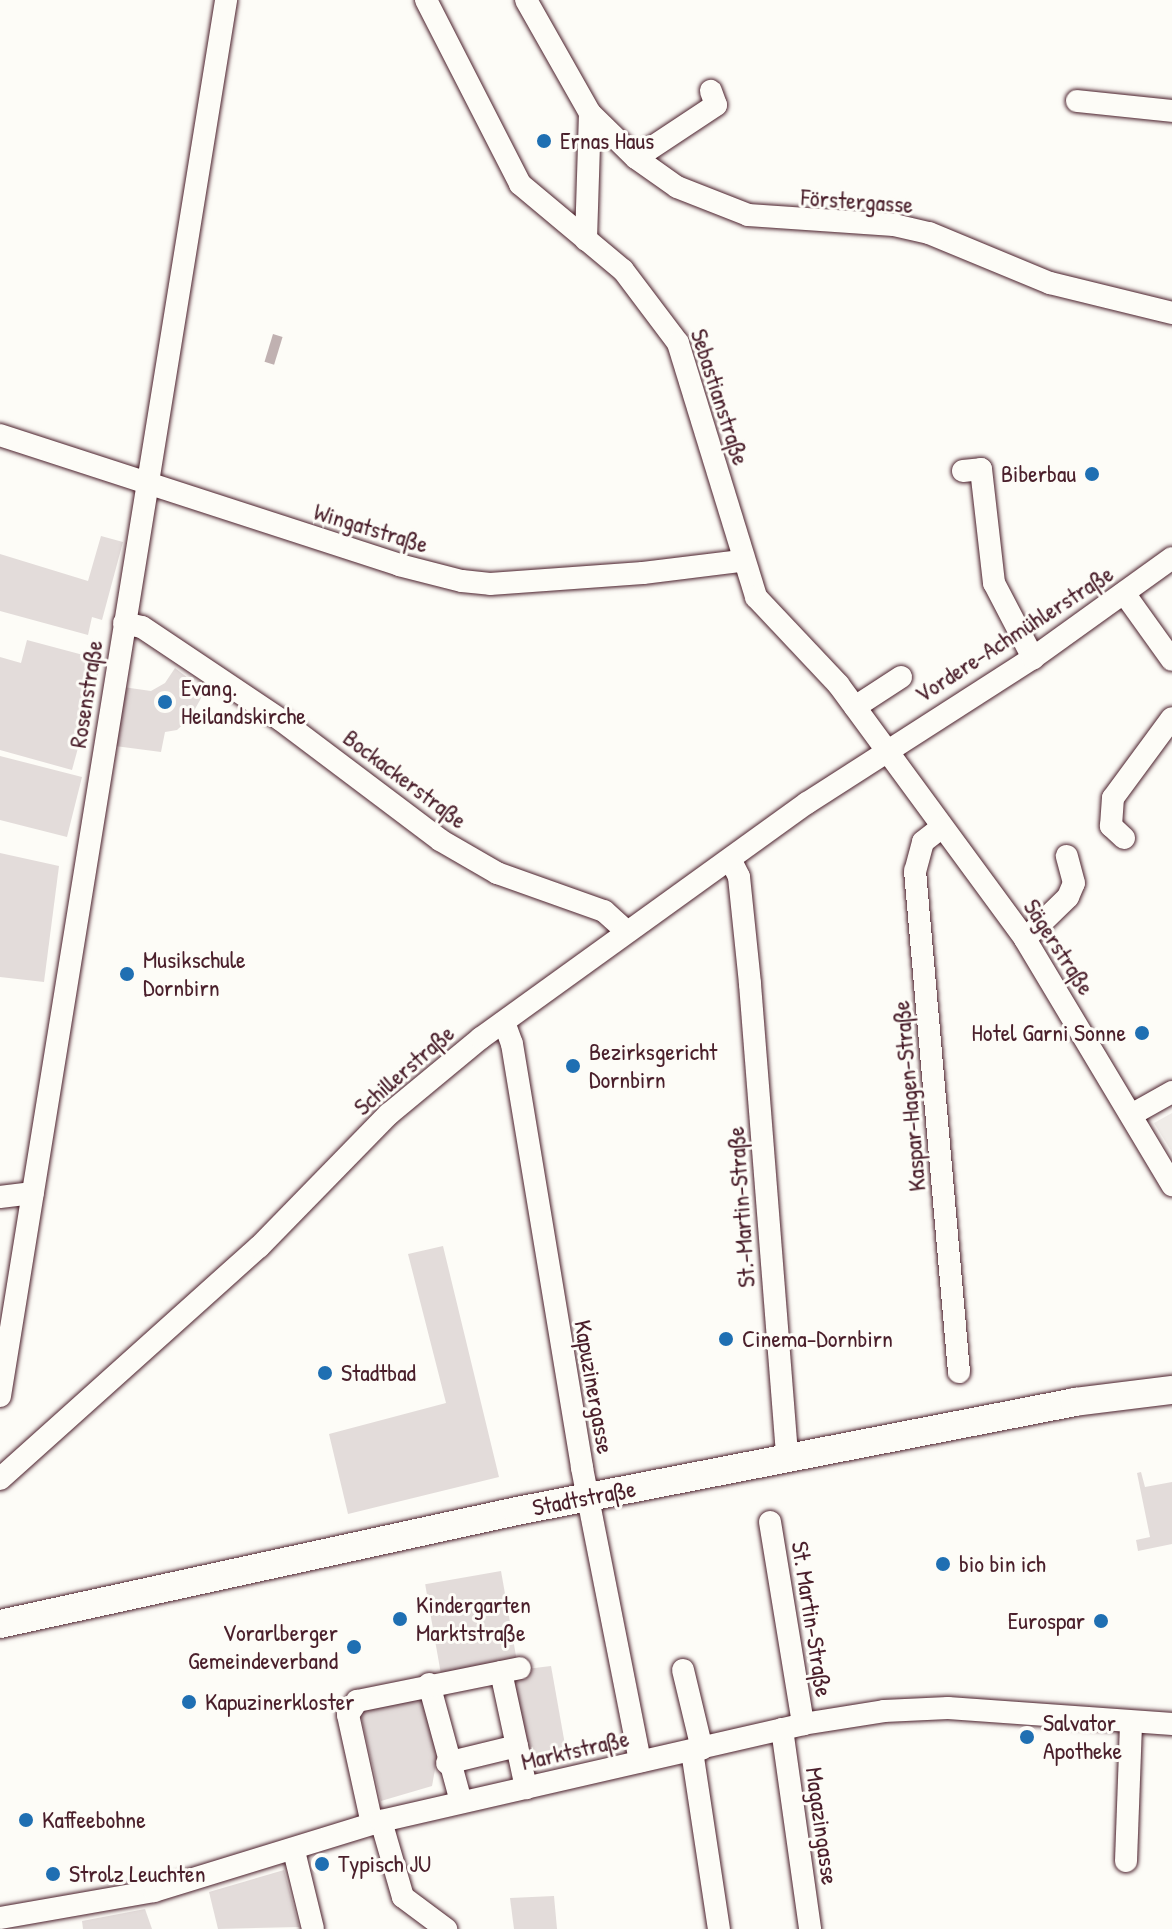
<!DOCTYPE html>
<meta charset="utf-8">
<style>
body{margin:0}
#map{position:relative;width:1172px;height:1929px;overflow:hidden;background:#fdfcf7;font-family:"Patrick Hand",sans-serif}
div>[style]{position:absolute}
.built>*{inset:0;background:#f0ece8}
.green>*{inset:0;background:#e3dcda;transform-origin:0 0}
.water>*{inset:0;background:#c0b1b1;transform-origin:0 0}
.roads{filter:drop-shadow(0 0 2px #4a1f2b) drop-shadow(0 0 2px #4a1f2b)}
.minor>*{height:22px;margin:-11px;padding:0 11px;transform-origin:11px;border-radius:11px;background:#fdfcf7}
.major>*{height:28px;margin:-14px;padding:0 14px;transform-origin:14px;border-radius:14px;background:#fdfcf7}
.dots>*{width:22px;height:22px;translate:-50% -50%;box-sizing:border-box;border:4px solid #fdfcf7;border-radius:50%}
span{translate:-50% -50%;white-space:nowrap;text-align:center;line-height:1.15;-webkit-text-stroke:6px #fdfcf7;paint-order:stroke}
.poi-label{font-size:24px;color:#4a1f2b}
.left{translate:0 -50%;text-align:left}
.right{translate:-100% -50%;text-align:right}
.street-label{font-size:24px;color:#4a1f2b}
</style>
<div id="map">
<div class="built">
<div style="clip-path:polygon(1172px 1113px,1172px 1152px,1154px 1123px)"></div>
</div>
<div class="green">
<div style="clip-path:polygon(101px 536px,123px 542px,102px 620px,92px 617px,88px 635px,0 611px,0 554px,88px 581px)"></div>
<div style="clip-path:polygon(27px 640px,102px 660px,72px 770px,0 750px,0 657px,21px 663px)"></div>
<div style="clip-path:polygon(175px 668px,205px 691px,190px 718px,177px 730px,165px 732px,161px 752px,115px 746px,123px 687px,151px 691px,165px 683px)"></div>
<div style="clip-path:polygon(0 756px,82px 777px,67px 837px,0 820px)"></div>
<div style="clip-path:polygon(0 853px,59px 866px,44px 982px,0 977px)"></div>
<div style="clip-path:polygon(443px 1246px,499px 1477px,348px 1514px,329px 1434px,446px 1403px,408px 1254px)"></div>
<div style="clip-path:polygon(1141px 1472px,1145px 1487px,1172px 1482px,1172px 1544px,1138px 1551px,1136px 1540px,1150px 1537px,1137px 1473px)"></div>
<div style="left:501px;top:1571px;width:95px;height:77px;rotate:80deg"></div>
<div style="clip-path:polygon(551px 1666px,567px 1756px,527px 1765px,501px 1672px)"></div>
<div style="clip-path:polygon(428px 1692px,440px 1742px,432px 1786px,381px 1801px,359px 1708px)"></div>
<div style="clip-path:polygon(284px 1870px,299px 1927px,218px 1929px,209px 1892px)"></div>
<div style="clip-path:polygon(554px 1896px,557px 1929px,514px 1929px,510px 1898px)"></div>
<div style="clip-path:polygon(145px 1909px,152px 1929px,83px 1929px,82px 1921px)"></div>
</div>
<div class="water">
<div style="left:273px;top:334px;width:10px;height:29px;rotate:17deg"></div>
</div>
<div class="roads">
<div class="minor">
<div style="left:426px;top:0;width:207px;rotate:62.9deg"></div>
<div style="left:520px;top:184px;width:134px;rotate:39.9deg"></div>
<div style="left:623px;top:270px;width:91px;rotate:53deg"></div>
<div style="left:678px;top:343px;width:266px;rotate:72.9deg"></div>
<div style="left:756px;top:597px;width:120px;rotate:46.7deg"></div>
<div style="left:838px;top:684px;width:316px;rotate:53.7deg"></div>
<div style="left:1025px;top:939px;width:287px;rotate:59.1deg"></div>
<div style="left:526px;top:0;width:130px;rotate:60.5deg"></div>
<div style="left:590px;top:113px;width:64px;rotate:44.4deg"></div>
<div style="left:636px;top:158px;width:50px;rotate:35.3deg"></div>
<div style="left:677px;top:187px;width:76px;rotate:21.5deg"></div>
<div style="left:748px;top:215px;width:146px;rotate:3.9deg"></div>
<div style="left:894px;top:225px;width:36px;rotate:13deg"></div>
<div style="left:929px;top:233px;width:131px;rotate:22.5deg"></div>
<div style="left:1050px;top:283px;width:126px;rotate:13.8deg"></div>
<div style="left:1077px;top:101px;width:96px;rotate:6deg"></div>
<div style="left:636px;top:158px;width:96px;rotate:-33.5deg"></div>
<div style="left:716px;top:105px;width:15px;rotate:-110deg"></div>
<div style="left:586px;top:240px;width:127px;rotate:-88.2deg"></div>
<div style="left:0;top:435px;width:420px;rotate:18deg"></div>
<div style="left:399px;top:565px;width:65px;rotate:14.3deg"></div>
<div style="left:462px;top:581px;width:28px;rotate:6deg"></div>
<div style="left:490px;top:584px;width:153px;rotate:-4.1deg"></div>
<div style="left:643px;top:573px;width:99px;rotate:-7deg"></div>
<div style="left:963px;top:471px;width:18px;rotate:-6deg"></div>
<div style="left:981px;top:469px;width:115px;rotate:83.5deg"></div>
<div style="left:994px;top:583px;width:85px;rotate:62.5deg"></div>
<div style="left:1124px;top:593px;width:82px;rotate:54.4deg"></div>
<div style="left:124px;top:623px;width:18px;rotate:13deg"></div>
<div style="left:142px;top:627px;width:167px;rotate:33.8deg"></div>
<div style="left:281px;top:720px;width:199px;rotate:37deg"></div>
<div style="left:440px;top:840px;width:66px;rotate:30.1deg"></div>
<div style="left:497px;top:873px;width:114px;rotate:19.6deg"></div>
<div style="left:604px;top:911px;width:30px;rotate:42deg"></div>
<div style="left:855px;top:707px;width:55px;rotate:-33.1deg"></div>
<div style="left:942px;top:827px;width:24px;rotate:142deg"></div>
<div style="left:923px;top:842px;width:30px;rotate:105deg"></div>
<div style="left:915px;top:871px;width:503px;rotate:84.98deg"></div>
<div style="left:1124px;top:838px;width:18px;rotate:-137deg"></div>
<div style="left:1111px;top:826px;width:28px;rotate:-86deg"></div>
<div style="left:1113px;top:798px;width:99px;rotate:-53.6deg"></div>
<div style="left:730px;top:859px;width:20px;rotate:63deg"></div>
<div style="left:739px;top:877px;width:108px;rotate:84.1deg"></div>
<div style="left:750px;top:984px;width:475px;rotate:85.5deg"></div>
<div style="left:1025px;top:939px;width:60px;rotate:-44.3deg"></div>
<div style="left:1068px;top:897px;width:15px;rotate:-67deg"></div>
<div style="left:1074px;top:883px;width:28px;rotate:-105deg"></div>
<div style="left:504px;top:1022px;width:23px;rotate:70deg"></div>
<div style="left:512px;top:1044px;width:430px;rotate:80.6deg"></div>
<div style="left:582px;top:1468px;width:299px;rotate:78.8deg"></div>
<div style="left:1131px;top:1115px;width:47px;rotate:-29.3deg"></div>
<div style="left:0;top:1197px;width:33px;rotate:-7deg"></div>
<div style="left:0;top:1396px;width:1414px;rotate:-80.8deg"></div>
<div style="left:0;top:1479px;width:348px;rotate:-41.9deg"></div>
<div style="left:259px;top:1247px;width:186px;rotate:-45.7deg"></div>
<div style="left:389px;top:1114px;width:119px;rotate:-39.6deg"></div>
<div style="left:481px;top:1038px;width:402px;rotate:-35.8deg"></div>
<div style="left:807px;top:803px;width:269px;rotate:-32.7deg"></div>
<div style="left:1033px;top:658px;width:171px;rotate:-35.7deg"></div>
<div style="left:770px;top:1522px;width:205px;rotate:80.7deg"></div>
<div style="left:683px;top:1670px;width:81px;rotate:76.5deg"></div>
<div style="left:501px;top:1672px;width:119px;rotate:77.8deg"></div>
<div style="left:429px;top:1684px;width:122px;rotate:74.8deg"></div>
<div style="left:782px;top:1729px;width:202px;rotate:82deg"></div>
<div style="left:692px;top:1751px;width:180px;rotate:81.4deg"></div>
<div style="left:447px;top:1763px;width:72px;rotate:-13.7deg"></div>
<div style="left:381px;top:1821px;width:79px;rotate:73.9deg"></div>
<div style="left:403px;top:1897px;width:54px;rotate:36.7deg"></div>
<div style="left:372px;top:1824px;width:112px;rotate:-102.4deg"></div>
<div style="left:348px;top:1715px;width:17px;rotate:-57deg"></div>
<div style="left:357px;top:1701px;width:166px;rotate:-11.4deg"></div>
<div style="left:294px;top:1851px;width:80px;rotate:76.3deg"></div>
<div style="left:1126px;top:1861px;width:139px;rotate:-87.9deg"></div>
<div style="left:0;top:1918px;width:156px;rotate:-9.9deg"></div>
<div style="left:154px;top:1891px;width:238px;rotate:-17.1deg"></div>
<div style="left:381px;top:1821px;width:433px;rotate:-12.9deg"></div>
<div style="left:803px;top:1724px;width:82px;rotate:-9.1deg"></div>
<div style="left:884px;top:1711px;width:64px;rotate:-2.7deg"></div>
<div style="left:948px;top:1708px;width:225px;rotate:4.1deg"></div>
</div>
<div class="major">
<div style="left:0;top:1624px;width:529px;rotate:-12.33deg"></div>
<div style="left:517px;top:1511px;width:569px;rotate:-11.05deg"></div>
<div style="left:1075px;top:1402px;width:98px;rotate:-7.1deg"></div>
</div>
</div>
<div class="dots">
<div style="left:544px;top:141px;background:#1f6fb2"></div>
<div style="left:1092px;top:474px;background:#1f6fb2"></div>
<div style="left:165px;top:702px;background:#1f6fb2"></div>
<div style="left:127px;top:974px;background:#1f6fb2"></div>
<div style="left:1142px;top:1033px;background:#1f6fb2"></div>
<div style="left:573px;top:1066px;background:#1f6fb2"></div>
<div style="left:726px;top:1339px;background:#1f6fb2"></div>
<div style="left:325px;top:1373px;background:#1f6fb2"></div>
<div style="left:943px;top:1564px;background:#1f6fb2"></div>
<div style="left:400px;top:1619px;background:#1f6fb2"></div>
<div style="left:1101px;top:1621px;background:#1f6fb2"></div>
<div style="left:354px;top:1647px;background:#1f6fb2"></div>
<div style="left:189px;top:1702px;background:#1f6fb2"></div>
<div style="left:1027px;top:1737px;background:#1f6fb2"></div>
<div style="left:26px;top:1820px;background:#1f6fb2"></div>
<div style="left:322px;top:1864px;background:#1f6fb2"></div>
<div style="left:53px;top:1874px;background:#1f6fb2"></div>
</div>
<div class="poi-label">
<span class="left" style="left:560px;top:141px">Ernas Haus</span>
<span class="right" style="left:1076px;top:474px">Biberbau</span>
<span class="left" style="left:181px;top:702px">Evang.<br>Heilandskirche</span>
<span class="left" style="left:143px;top:974px">Musikschule<br>Dornbirn</span>
<span class="right" style="left:1126px;top:1033px">Hotel Garni Sonne</span>
<span class="left" style="left:589px;top:1066px">Bezirksgericht<br>Dornbirn</span>
<span class="left" style="left:742px;top:1339px">Cinema-Dornbirn</span>
<span class="left" style="left:341px;top:1373px">Stadtbad</span>
<span class="left" style="left:959px;top:1564px">bio bin ich</span>
<span class="left" style="left:416px;top:1619px">Kindergarten<br>Marktstraße</span>
<span class="right" style="left:1085px;top:1621px">Eurospar</span>
<span class="right" style="left:338px;top:1647px">Vorarlberger<br>Gemeindeverband</span>
<span class="left" style="left:205px;top:1702px">Kapuzinerkloster</span>
<span class="left" style="left:1043px;top:1737px">Salvator<br>Apotheke</span>
<span class="left" style="left:42px;top:1820px">Kaffeebohne</span>
<span class="left" style="left:338px;top:1864px">Typisch JU</span>
<span class="left" style="left:69px;top:1874px">Strolz Leuchten</span>
</div>
<div class="street-label">
<span style="left:857px;top:201px;rotate:4deg">Förstergasse</span>
<span style="left:720px;top:397px;rotate:72deg">Sebastianstraße</span>
<span style="left:371px;top:528px;rotate:17deg">Wingatstraße</span>
<span style="left:1014px;top:634px;rotate:-33deg">Vordere-Achmühlerstraße</span>
<span style="left:86px;top:694px;rotate:-81deg">Rosenstraße</span>
<span style="left:405px;top:779px;rotate:37deg">Bockackerstraße</span>
<span style="left:1059px;top:947px;rotate:57deg">Sägerstraße</span>
<span style="left:404px;top:1070px;rotate:-41deg">Schillerstraße</span>
<span style="left:909px;top:1096px;rotate:-95deg">Kaspar-Hagen-Straße</span>
<span style="left:741px;top:1207px;rotate:-94deg">St.-Martin-Straße</span>
<span style="left:594px;top:1387px;rotate:80deg">Kapuzinergasse</span>
<span style="left:584px;top:1498px;rotate:-11deg">Stadtstraße</span>
<span style="left:812px;top:1619px;rotate:81deg">St. Martin-Straße</span>
<span style="left:575px;top:1750px;rotate:-13deg">Marktstraße</span>
<span style="left:822px;top:1826px;rotate:82deg">Magazingasse</span>
</div>
</div>
